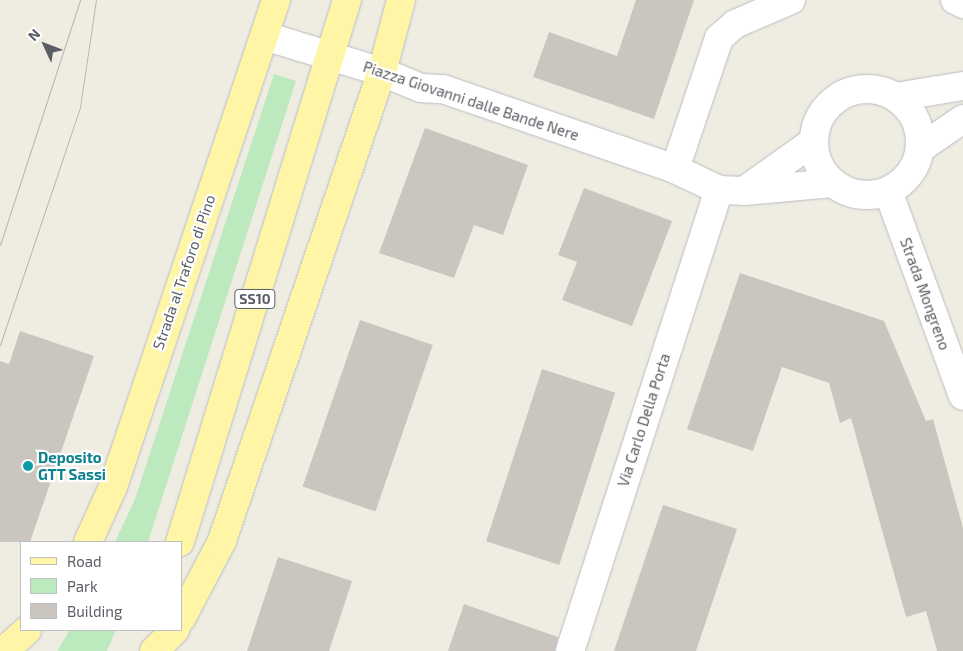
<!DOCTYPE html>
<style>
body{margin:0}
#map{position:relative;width:963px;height:651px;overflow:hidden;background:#efede2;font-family:"Exo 2",sans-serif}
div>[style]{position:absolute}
.green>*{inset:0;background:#bce9be}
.building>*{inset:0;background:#cac6bf;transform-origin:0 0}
.roads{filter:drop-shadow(0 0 1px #babcc2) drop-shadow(0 0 1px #babcc2)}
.minor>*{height:28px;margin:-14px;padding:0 14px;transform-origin:14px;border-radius:14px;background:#fff}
.minor>.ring{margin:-14px;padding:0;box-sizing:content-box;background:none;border:28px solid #fff;border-radius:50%}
.major>*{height:28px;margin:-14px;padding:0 14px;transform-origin:14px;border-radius:14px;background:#fff5a7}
.tram>*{height:1px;margin:-0.5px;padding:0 0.5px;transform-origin:0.5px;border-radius:0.5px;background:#b6b7b7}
.dots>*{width:14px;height:14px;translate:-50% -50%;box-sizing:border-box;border:2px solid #fff;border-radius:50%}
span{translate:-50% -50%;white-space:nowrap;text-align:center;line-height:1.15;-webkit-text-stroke:4.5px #fff;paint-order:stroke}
.shield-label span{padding:1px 4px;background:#fff;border:1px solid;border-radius:4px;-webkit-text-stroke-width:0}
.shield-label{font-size:14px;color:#5a5e64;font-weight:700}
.street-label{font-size:15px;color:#5a5e64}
.culture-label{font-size:15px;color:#0d838f;font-weight:700}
.left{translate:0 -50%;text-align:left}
.legend{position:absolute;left:20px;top:541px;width:162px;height:90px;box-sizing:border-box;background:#fff;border:1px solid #bdbfc1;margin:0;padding:6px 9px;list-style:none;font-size:15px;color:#5a5e64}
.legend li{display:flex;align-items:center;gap:10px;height:25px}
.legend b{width:25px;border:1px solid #bdbfc1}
.north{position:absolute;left:20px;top:20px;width:50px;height:50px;-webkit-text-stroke:4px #fff;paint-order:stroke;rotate:313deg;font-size:14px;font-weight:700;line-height:20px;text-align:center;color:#5a5e64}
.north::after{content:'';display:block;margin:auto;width:18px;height:22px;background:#5a5e64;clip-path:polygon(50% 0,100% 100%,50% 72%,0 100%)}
</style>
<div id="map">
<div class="green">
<div style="clip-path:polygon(274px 74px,296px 81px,148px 542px,115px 542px,135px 499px)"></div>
<div style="clip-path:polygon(70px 630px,116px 630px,107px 651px,57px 651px)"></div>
</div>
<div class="building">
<div style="clip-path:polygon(636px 0,694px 0,654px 119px,533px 77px,549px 32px,617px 56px)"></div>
<div style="clip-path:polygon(425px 128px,528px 165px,503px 235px,474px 225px,454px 278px,379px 253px)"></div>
<div style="clip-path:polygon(584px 188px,672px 221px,632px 326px,562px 300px,577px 262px,558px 255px)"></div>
<div style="clip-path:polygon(740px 273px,884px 321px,926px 421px,933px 419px,963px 528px,963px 651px,937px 651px,926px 611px,906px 617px,851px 418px,840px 423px,829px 383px,782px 367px,753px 451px,687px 429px)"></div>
<div style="left:360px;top:320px;width:77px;height:176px;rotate:19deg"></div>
<div style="clip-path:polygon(20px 331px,94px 356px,30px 542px,0 542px,0 361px,9px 364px)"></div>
<div style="left:542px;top:369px;width:77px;height:181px;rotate:18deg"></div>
<div style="clip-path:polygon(663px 505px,737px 529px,696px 651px,614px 651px)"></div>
<div style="clip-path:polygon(278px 557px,352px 581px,329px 651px,247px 651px)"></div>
<div style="clip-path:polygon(464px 604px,558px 637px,555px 651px,448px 651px)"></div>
</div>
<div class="roads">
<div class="minor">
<div style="left:955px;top:0;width:9px;rotate:27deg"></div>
<div style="left:265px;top:36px;width:122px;rotate:17.1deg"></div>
<div style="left:382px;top:72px;width:42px;rotate:22.3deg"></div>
<div style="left:421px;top:88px;width:22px;rotate:3deg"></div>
<div style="left:443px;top:89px;width:245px;rotate:19deg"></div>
<div style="left:675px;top:169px;width:49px;rotate:25.5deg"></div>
<div style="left:719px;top:190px;width:25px;rotate:2deg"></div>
<div style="left:744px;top:191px;width:89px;rotate:-5.1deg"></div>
<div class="ring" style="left:814px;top:89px;width:78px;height:78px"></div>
<div style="left:896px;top:97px;width:68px;rotate:-9.3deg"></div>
<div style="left:921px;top:148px;width:51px;rotate:-34.6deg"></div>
<div style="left:675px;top:169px;width:138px;rotate:-71.4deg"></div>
<div style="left:719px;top:38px;width:21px;rotate:-41deg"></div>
<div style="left:735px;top:24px;width:61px;rotate:-23.2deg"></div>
<div style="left:744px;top:191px;width:86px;rotate:-35.5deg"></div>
<div style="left:888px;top:191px;width:218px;rotate:69.9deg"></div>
<div style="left:570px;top:651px;width:484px;rotate:-72.1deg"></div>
</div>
<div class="major">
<div style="left:88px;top:542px;width:60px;rotate:-65.6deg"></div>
<div style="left:113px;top:487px;width:514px;rotate:-71.49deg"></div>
<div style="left:180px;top:542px;width:567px;rotate:-72.87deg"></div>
<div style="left:181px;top:619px;width:88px;rotate:-62.3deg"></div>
<div style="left:222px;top:541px;width:496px;rotate:-71.2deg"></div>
<div style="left:382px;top:72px;width:74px;rotate:-75.2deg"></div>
<div style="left:4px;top:651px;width:31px;rotate:-42deg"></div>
<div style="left:154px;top:651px;width:30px;rotate:-45deg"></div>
</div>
</div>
<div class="tram">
<div style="left:0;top:245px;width:258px;rotate:-71.9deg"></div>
<div style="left:0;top:345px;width:251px;rotate:-71.4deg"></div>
<div style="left:80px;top:107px;width:108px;rotate:-81.5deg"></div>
</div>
<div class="dots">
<div style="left:28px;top:466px;background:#0f9aa8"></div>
</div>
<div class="shield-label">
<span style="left:255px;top:299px">SS10</span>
</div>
<div class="street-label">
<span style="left:471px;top:101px;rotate:18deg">Piazza Giovanni dalle Bande Nere</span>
<span style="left:184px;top:272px;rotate:-71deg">Strada al Traforo di Pino</span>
<span style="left:925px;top:294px;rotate:70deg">Strada Mongreno</span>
<span style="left:644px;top:420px;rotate:-72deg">Via Carlo Della Porta</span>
</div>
<div class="culture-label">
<span class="left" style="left:38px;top:466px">Deposito<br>GTT Sassi</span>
</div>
<ul class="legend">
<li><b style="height:6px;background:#fff5a7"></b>Road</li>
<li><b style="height:14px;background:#bce9be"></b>Park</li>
<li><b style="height:14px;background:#cac6bf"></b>Building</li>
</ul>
<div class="north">N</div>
</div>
